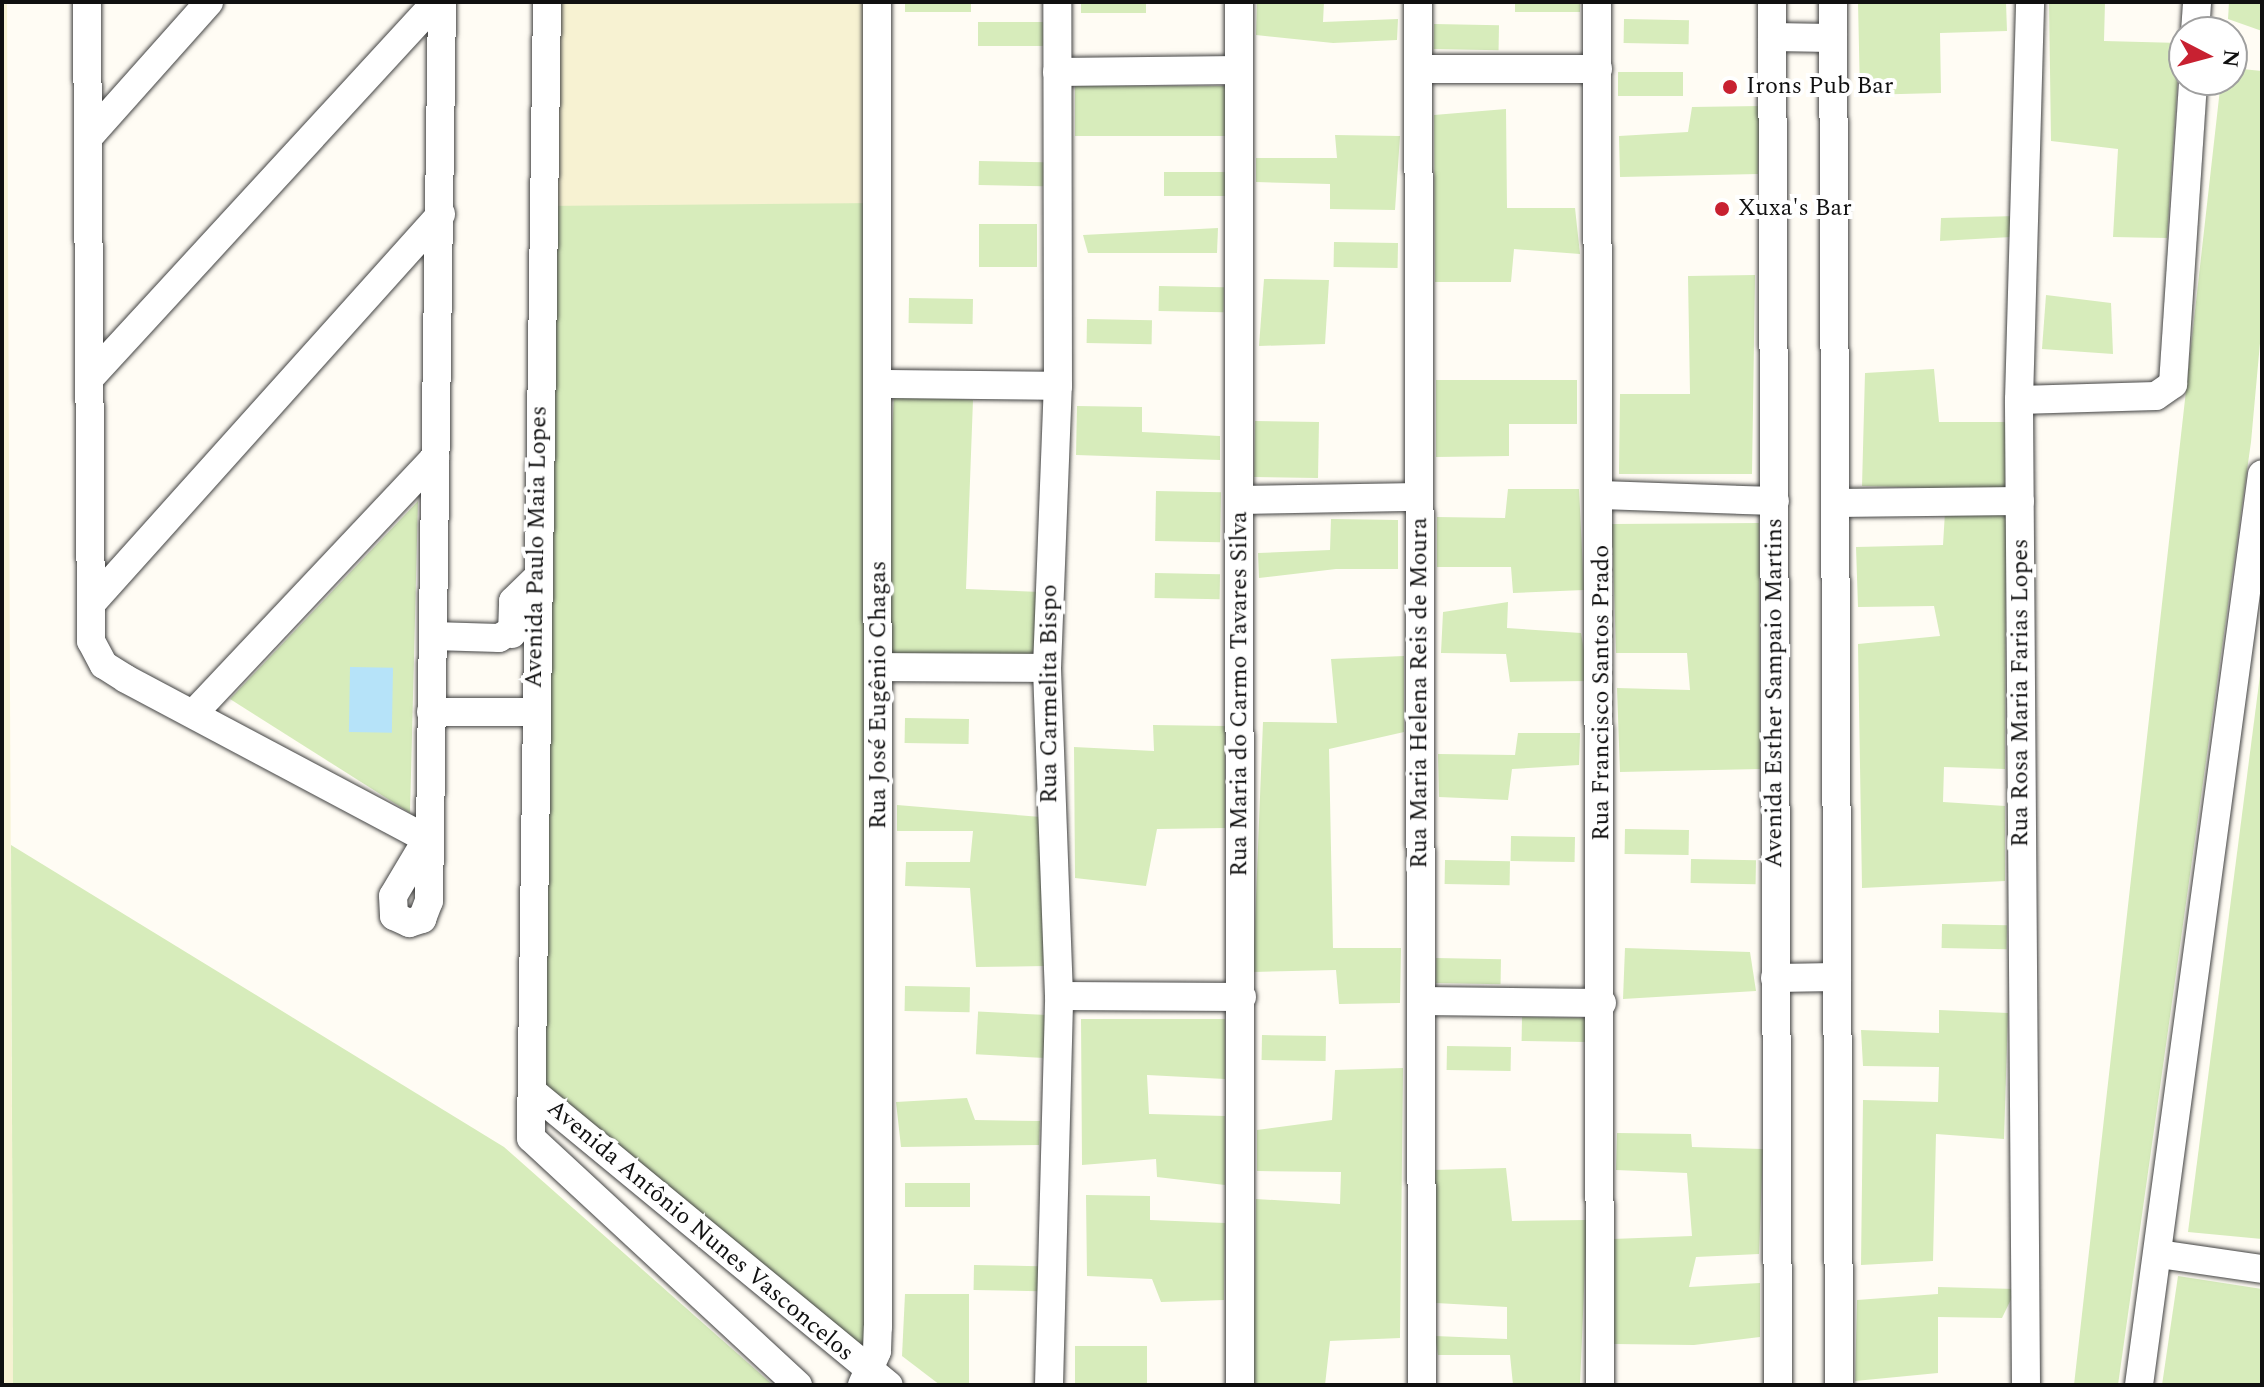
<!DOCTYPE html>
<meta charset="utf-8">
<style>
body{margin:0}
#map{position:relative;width:2264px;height:1387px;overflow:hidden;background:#fffcf4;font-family:Spectral,serif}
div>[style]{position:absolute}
.farmland>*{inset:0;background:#f7f2d2;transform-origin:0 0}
.green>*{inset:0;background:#d7ecbb;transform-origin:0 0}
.water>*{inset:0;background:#b6e3f9;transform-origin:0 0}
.roads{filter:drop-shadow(0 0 2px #434343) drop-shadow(0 0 2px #434343)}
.minor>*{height:28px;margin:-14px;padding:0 14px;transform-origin:14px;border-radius:14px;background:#fff}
.dots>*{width:22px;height:22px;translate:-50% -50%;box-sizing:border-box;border:4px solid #fff;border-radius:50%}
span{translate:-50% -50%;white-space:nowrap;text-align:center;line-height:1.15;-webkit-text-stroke:8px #fff;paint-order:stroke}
.poi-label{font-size:24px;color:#101010}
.left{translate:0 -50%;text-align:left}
.street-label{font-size:24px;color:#101010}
.frame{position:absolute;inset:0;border:4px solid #101010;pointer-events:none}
.north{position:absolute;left:2168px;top:16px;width:80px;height:80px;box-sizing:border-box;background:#fff;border:2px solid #9f9f9f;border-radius:50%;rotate:96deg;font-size:22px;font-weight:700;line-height:32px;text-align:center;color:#101010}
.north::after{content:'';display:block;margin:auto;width:28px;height:36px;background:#c82131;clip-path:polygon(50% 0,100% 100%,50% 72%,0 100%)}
</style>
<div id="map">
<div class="farmland">
<div style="clip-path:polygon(2px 2px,7px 2px,13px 1385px,2px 1385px)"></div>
<div style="left:552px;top:2px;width:325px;height:204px"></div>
</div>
<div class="green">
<div style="left:905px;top:2px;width:66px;height:10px"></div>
<div style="left:1081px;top:2px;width:65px;height:11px"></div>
<div style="clip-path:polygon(1257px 2px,1324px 2px,1323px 22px,1398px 19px,1397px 40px,1333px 43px,1256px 35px)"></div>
<div style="left:1515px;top:2px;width:65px;height:10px"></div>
<div style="clip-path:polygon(1858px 2px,2006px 2px,2007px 31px,1940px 33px,1941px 93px,1860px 95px)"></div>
<div style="clip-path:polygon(2049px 2px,2105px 2px,2104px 41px,2180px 43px,2167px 238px,2113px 237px,2118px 149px,2051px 141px)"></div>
<div style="clip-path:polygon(2229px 2px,2262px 2px,2262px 31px,2228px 19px)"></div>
<div style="left:1624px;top:19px;width:65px;height:24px;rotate:1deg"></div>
<div style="left:978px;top:22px;width:65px;height:24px"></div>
<div style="left:1434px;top:24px;width:65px;height:25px;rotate:1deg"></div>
<div style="clip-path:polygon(2232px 68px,2262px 71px,2262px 321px,2251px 442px,2118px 1385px,2074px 1385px,2221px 80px,2232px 80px)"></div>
<div style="left:1618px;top:72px;width:65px;height:24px"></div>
<div style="left:1075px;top:86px;width:150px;height:50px"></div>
<div style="clip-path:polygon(1760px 106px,1758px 174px,1620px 177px,1619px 136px,1688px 132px,1692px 107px)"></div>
<div style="clip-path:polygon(1506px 109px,1507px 208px,1575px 208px,1580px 254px,1514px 249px,1511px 282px,1435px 282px,1434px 115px)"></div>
<div style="clip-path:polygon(1335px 135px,1400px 136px,1395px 210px,1330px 209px,1330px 184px,1256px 182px,1256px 158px,1337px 158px)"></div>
<div style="left:979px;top:161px;width:65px;height:24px;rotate:1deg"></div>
<div style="left:1164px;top:172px;width:65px;height:24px"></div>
<div style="clip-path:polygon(878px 203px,881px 644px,894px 395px,973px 400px,966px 589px,1040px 592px,1047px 668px,880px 667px,869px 1371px,533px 1092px,543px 206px)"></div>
<div style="clip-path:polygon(2016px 216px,2011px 237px,1940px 241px,1941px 218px)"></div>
<div style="left:979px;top:224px;width:58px;height:43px"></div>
<div style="clip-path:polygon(1218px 228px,1217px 253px,1088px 253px,1083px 235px)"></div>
<div style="left:1334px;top:242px;width:64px;height:25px;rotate:1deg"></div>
<div style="clip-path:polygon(1755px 275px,1752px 474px,1619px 474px,1620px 394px,1690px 394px,1688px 276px)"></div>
<div style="clip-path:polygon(1264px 279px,1329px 280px,1325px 344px,1259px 346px)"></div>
<div style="left:1159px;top:286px;width:65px;height:25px;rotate:1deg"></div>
<div style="clip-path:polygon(2046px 295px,2111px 303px,2113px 354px,2042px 349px)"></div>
<div style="left:909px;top:298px;width:64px;height:25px;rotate:1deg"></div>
<div style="left:1087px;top:319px;width:65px;height:24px;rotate:1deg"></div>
<div style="clip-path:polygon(1934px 369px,1939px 422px,2006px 422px,2005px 490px,1862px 486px,1865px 373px)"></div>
<div style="clip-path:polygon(1436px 380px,1577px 380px,1577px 424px,1509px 424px,1509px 456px,1436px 457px)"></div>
<div style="clip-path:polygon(1077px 406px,1142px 407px,1142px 432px,1220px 436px,1220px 460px,1076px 455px)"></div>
<div style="left:1255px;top:421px;width:64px;height:56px;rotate:1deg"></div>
<div style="clip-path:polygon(1508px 489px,1579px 489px,1584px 590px,1513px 593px,1511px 567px,1437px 567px,1437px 517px,1505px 518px)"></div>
<div style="left:1156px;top:491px;width:65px;height:50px;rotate:1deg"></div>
<div style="clip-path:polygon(418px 501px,410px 813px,230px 699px)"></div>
<div style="clip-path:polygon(1945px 512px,2006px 512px,2005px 769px,1944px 767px,1943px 802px,2005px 806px,2005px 881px,1862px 888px,1858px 644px,1940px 636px,1934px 606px,1858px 607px,1856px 547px,1943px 545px)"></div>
<div style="clip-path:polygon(1331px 519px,1398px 520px,1398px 569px,1336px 569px,1259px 578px,1258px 553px,1330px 550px)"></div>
<div style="clip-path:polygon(1759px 523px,1760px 769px,1620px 772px,1617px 688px,1690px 690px,1687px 653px,1616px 653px,1612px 524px)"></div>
<div style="left:1155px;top:573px;width:65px;height:25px;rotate:1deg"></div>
<div style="clip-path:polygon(1508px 602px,1507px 628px,1581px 633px,1589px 681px,1510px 682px,1506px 654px,1441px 653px,1443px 612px)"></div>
<div style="clip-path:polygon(1404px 656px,1404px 732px,1329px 749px,1333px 948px,1401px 948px,1400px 1003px,1339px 1004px,1336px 970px,1253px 972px,1263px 722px,1337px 723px,1331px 659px)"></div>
<div style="clip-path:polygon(2262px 660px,2262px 1239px,2188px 1232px)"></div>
<div style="left:905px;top:718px;width:64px;height:25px;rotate:1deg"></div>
<div style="clip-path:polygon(1153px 725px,1225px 726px,1225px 828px,1157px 829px,1146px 886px,1075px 878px,1074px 747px,1154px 751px)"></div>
<div style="clip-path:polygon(1518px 733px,1580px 733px,1579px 765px,1512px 769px,1508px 800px,1439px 797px,1438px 754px,1515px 755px)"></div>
<div style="clip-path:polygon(897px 805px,1041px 817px,1046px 966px,976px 967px,970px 888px,905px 886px,906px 862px,970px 862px,973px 831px,897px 831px)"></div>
<div style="left:1625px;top:829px;width:64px;height:25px;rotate:1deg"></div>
<div style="left:1511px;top:836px;width:64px;height:25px;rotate:1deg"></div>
<div style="clip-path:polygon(11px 845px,504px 1147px,773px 1385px,13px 1385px)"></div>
<div style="left:1691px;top:859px;width:65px;height:24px;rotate:1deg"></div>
<div style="left:1445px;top:860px;width:65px;height:24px;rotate:1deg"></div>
<div style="left:1942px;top:924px;width:65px;height:24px;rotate:1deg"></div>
<div style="clip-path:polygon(1625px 948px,1750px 952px,1756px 991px,1623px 999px)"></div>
<div style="left:1436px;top:958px;width:65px;height:25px;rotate:1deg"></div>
<div style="left:905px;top:986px;width:65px;height:25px;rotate:1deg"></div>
<div style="clip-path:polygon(1939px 1010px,2008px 1013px,2004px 1139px,1936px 1134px,1933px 1261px,1861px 1265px,1863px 1100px,1938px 1102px,1939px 1067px,1863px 1066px,1861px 1030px,1939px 1033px)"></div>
<div style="left:1047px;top:1015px;width:43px;height:69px;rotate:93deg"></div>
<div style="left:1522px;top:1017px;width:64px;height:24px;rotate:1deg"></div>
<div style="clip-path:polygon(1081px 1019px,1225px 1019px,1225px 1079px,1147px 1075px,1149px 1114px,1225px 1116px,1225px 1185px,1157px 1177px,1156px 1159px,1082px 1165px)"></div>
<div style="left:1262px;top:1035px;width:64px;height:25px;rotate:1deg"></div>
<div style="left:1447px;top:1046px;width:64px;height:24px;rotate:1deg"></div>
<div style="clip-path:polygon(1403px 1068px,1400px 1338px,1330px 1341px,1325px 1385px,1253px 1385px,1256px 1199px,1340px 1204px,1341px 1172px,1257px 1171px,1257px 1130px,1332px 1120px,1335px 1070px)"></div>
<div style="clip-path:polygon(967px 1098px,975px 1120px,1040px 1121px,1039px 1145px,901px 1147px,896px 1102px)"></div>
<div style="clip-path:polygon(1617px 1133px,1691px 1134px,1692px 1147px,1763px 1149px,1759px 1254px,1696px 1257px,1689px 1287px,1760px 1283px,1760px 1337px,1694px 1345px,1614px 1344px,1612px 1239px,1692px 1236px,1687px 1173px,1616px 1170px)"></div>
<div style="clip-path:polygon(1506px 1168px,1512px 1221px,1587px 1220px,1580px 1385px,1513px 1385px,1510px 1355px,1438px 1355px,1435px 1336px,1507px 1339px,1507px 1307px,1436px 1303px,1432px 1170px)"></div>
<div style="left:905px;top:1183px;width:65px;height:24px"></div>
<div style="clip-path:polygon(1086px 1195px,1150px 1196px,1150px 1220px,1225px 1223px,1224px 1300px,1161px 1302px,1152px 1279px,1087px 1276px)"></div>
<div style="left:974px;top:1265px;width:65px;height:25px;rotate:1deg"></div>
<div style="clip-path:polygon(2178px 1276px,2262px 1289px,2262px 1385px,2162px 1385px)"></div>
<div style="clip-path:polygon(1938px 1287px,2016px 1289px,2002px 1318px,1938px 1317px,1938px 1373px,1855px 1381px,1857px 1300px,1938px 1294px)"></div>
<div style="clip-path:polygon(905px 1294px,969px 1294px,969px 1385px,940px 1385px,902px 1356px)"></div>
<div style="left:1075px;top:1346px;width:72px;height:39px"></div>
</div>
<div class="water">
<div style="left:350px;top:667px;width:43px;height:65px;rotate:1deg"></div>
</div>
<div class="roads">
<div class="minor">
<div style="left:87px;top:2px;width:639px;rotate:89.64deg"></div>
<div style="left:91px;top:641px;width:27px;rotate:62deg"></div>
<div style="left:104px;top:665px;width:26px;rotate:32deg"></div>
<div style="left:126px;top:679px;width:341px;rotate:28deg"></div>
<div style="left:547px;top:2px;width:1136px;rotate:90.81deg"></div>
<div style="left:531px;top:1138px;width:364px;rotate:42.8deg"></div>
<div style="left:1239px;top:2px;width:1383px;rotate:89.96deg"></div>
<div style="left:1418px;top:2px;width:1383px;rotate:89.83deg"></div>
<div style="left:1597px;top:2px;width:1383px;rotate:89.88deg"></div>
<div style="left:1772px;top:2px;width:1383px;rotate:89.75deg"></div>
<div style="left:1833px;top:2px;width:1383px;rotate:89.75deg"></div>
<div style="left:2195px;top:32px;width:30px;rotate:-86deg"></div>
<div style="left:1772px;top:37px;width:61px;rotate:0.9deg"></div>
<div style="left:1419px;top:69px;width:179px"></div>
<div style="left:1057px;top:72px;width:182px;rotate:-0.6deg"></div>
<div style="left:88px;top:138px;width:182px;rotate:-48.3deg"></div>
<div style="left:89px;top:379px;width:512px;rotate:-47.37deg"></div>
<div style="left:880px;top:384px;width:178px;rotate:0.6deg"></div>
<div style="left:2019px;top:400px;width:137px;rotate:-1.7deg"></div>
<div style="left:2156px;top:396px;width:21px;rotate:-35deg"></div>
<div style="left:2173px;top:384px;width:305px;rotate:-86.2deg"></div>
<div style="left:1601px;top:495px;width:174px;rotate:2deg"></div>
<div style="left:1240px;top:500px;width:179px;rotate:-1deg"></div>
<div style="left:1835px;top:503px;width:185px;rotate:-0.6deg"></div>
<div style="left:91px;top:604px;width:524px;rotate:-48.09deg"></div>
<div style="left:512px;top:634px;width:33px;rotate:-88deg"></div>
<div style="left:513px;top:601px;width:35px;rotate:-44deg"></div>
<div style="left:433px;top:636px;width:66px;rotate:1.7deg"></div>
<div style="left:499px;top:638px;width:44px;rotate:-30.1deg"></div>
<div style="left:880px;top:667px;width:167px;rotate:0.3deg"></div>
<div style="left:195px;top:712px;width:350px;rotate:-46.7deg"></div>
<div style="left:431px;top:712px;width:102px"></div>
<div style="left:427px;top:839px;width:66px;rotate:120.8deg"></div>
<div style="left:393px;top:896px;width:20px;rotate:87deg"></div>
<div style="left:394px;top:916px;width:17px;rotate:25deg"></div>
<div style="left:409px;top:923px;width:14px;rotate:-17deg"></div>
<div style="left:422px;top:919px;width:19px;rotate:-69deg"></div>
<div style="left:429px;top:901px;width:899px;rotate:-89.17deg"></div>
<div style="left:1775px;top:978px;width:62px;rotate:-0.9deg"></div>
<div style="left:1059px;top:996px;width:183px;rotate:0.3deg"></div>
<div style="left:1421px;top:1001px;width:181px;rotate:0.6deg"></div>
<div style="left:533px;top:1092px;width:461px;rotate:39.5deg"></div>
<div style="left:2159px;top:1254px;width:104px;rotate:8.3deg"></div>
<div style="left:862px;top:1385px;width:37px;rotate:-66deg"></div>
<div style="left:877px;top:1351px;width:24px;rotate:-88deg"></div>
<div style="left:878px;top:1327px;width:1325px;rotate:-90.04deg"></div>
<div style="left:1049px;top:1385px;width:389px;rotate:-88.5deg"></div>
<div style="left:1059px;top:996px;width:328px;rotate:-92.1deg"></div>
<div style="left:1047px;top:668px;width:282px;rotate:-87.8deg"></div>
<div style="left:1058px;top:386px;width:384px;rotate:-90.1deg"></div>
<div style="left:2026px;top:1385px;width:985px;rotate:-90.41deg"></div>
<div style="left:2019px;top:400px;width:398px;rotate:-88.4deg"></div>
<div style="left:2139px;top:1385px;width:919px;rotate:-82.31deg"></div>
</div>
</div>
<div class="dots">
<div style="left:1730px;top:87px;background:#c82131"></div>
<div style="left:1722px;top:209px;background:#c82131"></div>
</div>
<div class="poi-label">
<span class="left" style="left:1746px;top:87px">Irons Pub Bar</span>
<span class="left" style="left:1738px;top:209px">Xuxa's Bar</span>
</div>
<div class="street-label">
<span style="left:537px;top:547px;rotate:-89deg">Avenida Paulo Maia Lopes</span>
<span style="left:1420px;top:693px;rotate:-90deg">Rua Maria Helena Reis de Moura</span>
<span style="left:1602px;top:693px;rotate:-90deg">Rua Francisco Santos Prado</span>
<span style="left:1775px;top:693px;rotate:-90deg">Avenida Esther Sampaio Martins</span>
<span style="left:2021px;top:693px;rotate:-90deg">Rua Rosa Maria Farias Lopes</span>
<span style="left:1050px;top:694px;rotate:-90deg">Rua Carmelita Bispo</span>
<span style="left:1240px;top:694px;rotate:-90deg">Rua Maria do Carmo Tavares Silva</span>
<span style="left:879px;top:695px;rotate:-90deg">Rua José Eugênio Chagas</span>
<span style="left:700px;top:1231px;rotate:40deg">Avenida Antônio Nunes Vasconcelos</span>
</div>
<div class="frame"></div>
<div class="north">N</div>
</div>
